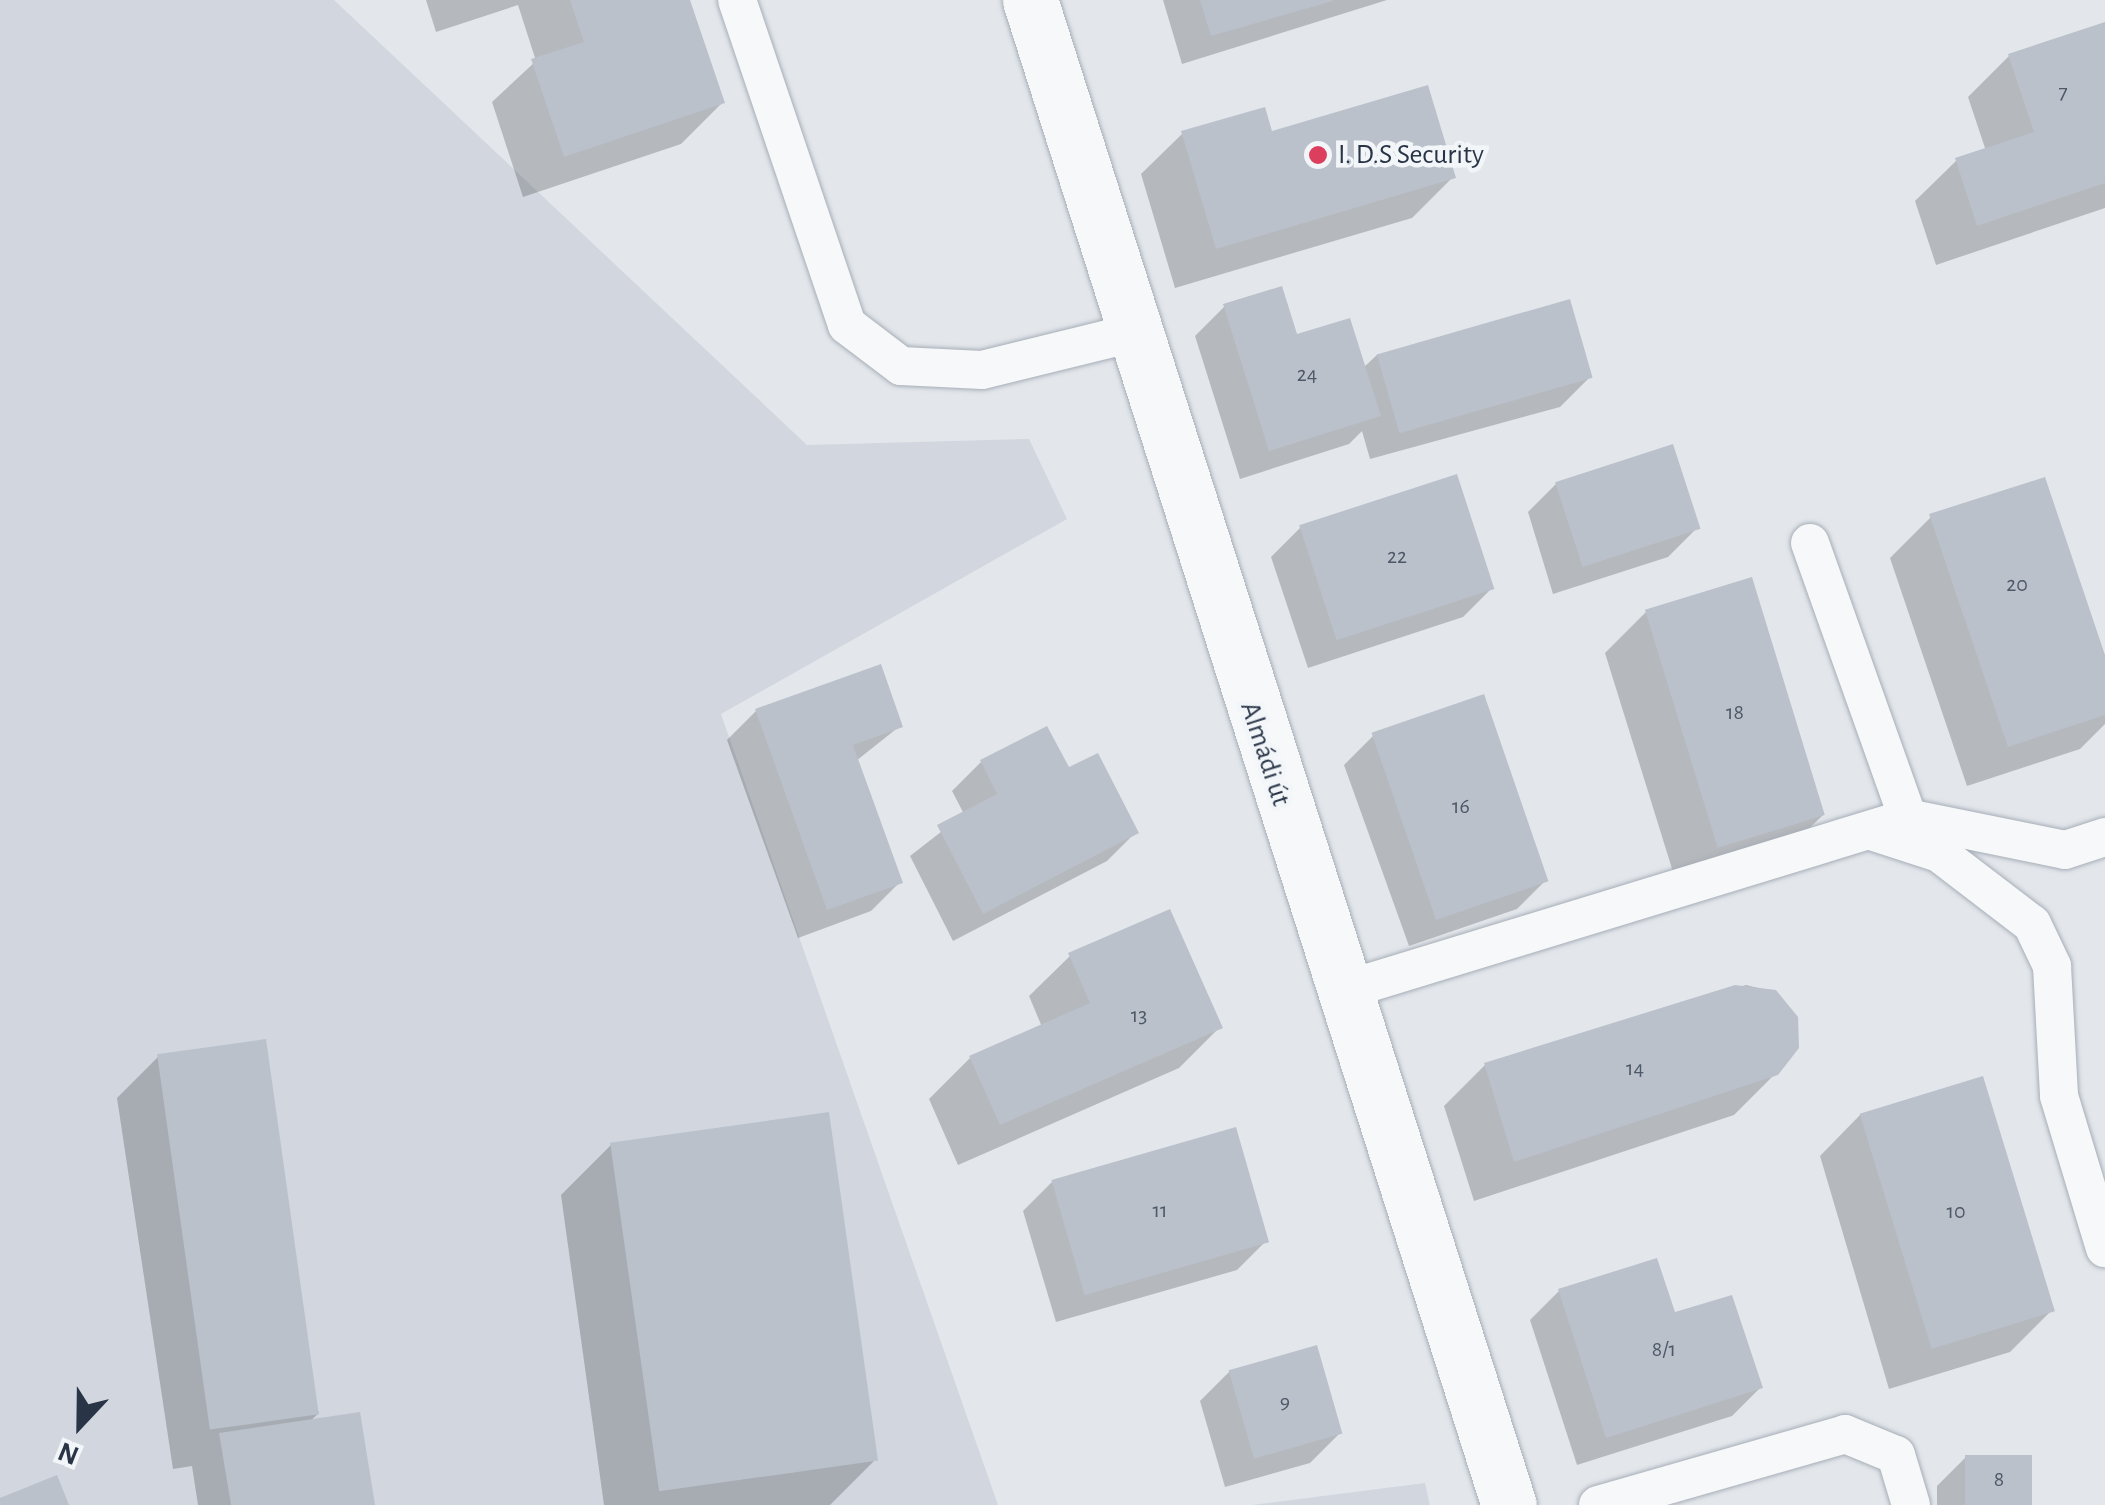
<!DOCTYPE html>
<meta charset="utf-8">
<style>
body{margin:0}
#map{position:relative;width:2105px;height:1505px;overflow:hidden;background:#e3e7ec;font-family:"Alegreya Sans",sans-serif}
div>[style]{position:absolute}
.built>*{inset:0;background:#d1d6df}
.shadow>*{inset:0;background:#0003}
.building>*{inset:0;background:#bac1cb;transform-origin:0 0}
.roads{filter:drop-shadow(0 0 2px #a7aeb7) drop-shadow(0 0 2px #a7aeb7)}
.service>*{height:38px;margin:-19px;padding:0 19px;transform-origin:19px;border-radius:19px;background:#f7f8fa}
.tertiary>*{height:55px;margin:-27.5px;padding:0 27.5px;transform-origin:27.5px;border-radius:27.5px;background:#f7f8fa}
.dots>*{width:28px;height:28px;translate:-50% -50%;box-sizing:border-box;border:5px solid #f3f6f9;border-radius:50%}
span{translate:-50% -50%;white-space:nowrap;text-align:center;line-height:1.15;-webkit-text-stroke:9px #f3f6f9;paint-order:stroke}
.number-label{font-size:22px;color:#4d5868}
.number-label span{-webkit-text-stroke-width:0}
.poi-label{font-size:28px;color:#293547}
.left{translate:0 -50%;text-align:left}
.street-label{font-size:28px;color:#293547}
.north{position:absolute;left:30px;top:1375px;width:100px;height:100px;-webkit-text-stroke:8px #f3f6f9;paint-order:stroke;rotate:202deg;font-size:28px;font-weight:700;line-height:40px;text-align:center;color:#293547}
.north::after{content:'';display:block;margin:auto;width:35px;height:45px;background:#293547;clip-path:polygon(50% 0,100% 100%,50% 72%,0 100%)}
</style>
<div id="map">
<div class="built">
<div style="clip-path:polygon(0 0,334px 0,807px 445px,1029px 439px,1067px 519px,721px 714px,998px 1505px,0 1505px)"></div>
<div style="clip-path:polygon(1425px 1483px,1430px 1505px,1252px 1505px)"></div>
</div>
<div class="shadow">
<div style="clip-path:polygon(426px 0,688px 0,722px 103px,681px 144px,523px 197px,492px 102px,536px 61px,518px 5px,436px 32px)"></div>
<div style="clip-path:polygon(1163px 0,1387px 0,1182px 64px)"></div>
<div style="clip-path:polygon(2105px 25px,2105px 208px,1936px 265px,1915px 201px,1956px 161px,1986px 151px,1968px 97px,2009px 56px)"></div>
<div style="clip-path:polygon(1182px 134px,1270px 134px,1453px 177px,1412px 218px,1175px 288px,1141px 174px)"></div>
<div style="clip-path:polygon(1224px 307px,1363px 368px,1378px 354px,1589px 378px,1560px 407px,1370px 459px,1362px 431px,1349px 444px,1240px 479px,1195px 336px)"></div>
<div style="clip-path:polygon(1557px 483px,1697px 528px,1668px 557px,1553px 594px,1528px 512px)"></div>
<div style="clip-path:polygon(1931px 517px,2105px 663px,2105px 724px,2080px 749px,1967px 786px,1890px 558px)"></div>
<div style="clip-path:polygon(1300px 528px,1492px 588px,1463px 617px,1308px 668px,1271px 557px)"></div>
<div style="clip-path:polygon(1646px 612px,1823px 815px,1782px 855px,1678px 888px,1605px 653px)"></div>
<div style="clip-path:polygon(756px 711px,900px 726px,856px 761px,900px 882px,871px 911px,798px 938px,727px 740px)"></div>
<div style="clip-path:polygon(1373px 736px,1546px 880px,1517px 909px,1409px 946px,1344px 765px)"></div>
<div style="clip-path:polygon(981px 762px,1136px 832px,1107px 861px,953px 941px,910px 856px,964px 814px,952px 791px)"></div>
<div style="clip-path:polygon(1070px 956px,1220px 1027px,1179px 1068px,958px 1165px,929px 1099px,970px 1058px,1042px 1027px,1029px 996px)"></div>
<div style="clip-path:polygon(1746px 985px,1775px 992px,1776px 1073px,1734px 1115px,1474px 1201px,1444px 1106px,1485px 1065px)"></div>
<div style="clip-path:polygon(158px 1057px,319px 1413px,309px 1422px,372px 1505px,198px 1505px,192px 1466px,173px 1469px,117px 1098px)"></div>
<div style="clip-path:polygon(1860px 1115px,2051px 1311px,2010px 1352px,1889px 1389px,1820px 1156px)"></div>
<div style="clip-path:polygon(611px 1145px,875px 1460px,830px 1505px,604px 1505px,561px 1195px)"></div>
<div style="clip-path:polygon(1052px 1182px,1266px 1241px,1237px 1270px,1056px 1322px,1023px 1211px)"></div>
<div style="clip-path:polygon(1559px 1291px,1673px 1315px,1761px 1387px,1732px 1416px,1577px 1465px,1530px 1320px)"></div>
<div style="clip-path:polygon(1229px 1372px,1339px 1434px,1310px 1463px,1225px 1487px,1200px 1401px)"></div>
<div style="clip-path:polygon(1966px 1457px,2030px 1505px,1937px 1505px,1937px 1486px)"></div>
</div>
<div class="building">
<div style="clip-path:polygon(570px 0,690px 0,725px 103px,564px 157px,531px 59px,584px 42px)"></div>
<div style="clip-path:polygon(1200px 0,1333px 0,1333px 1px,1211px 36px)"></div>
<div style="clip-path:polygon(2105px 22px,2105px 183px,1977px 226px,1955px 158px,2034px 132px,2008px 54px)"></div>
<div style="clip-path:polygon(1428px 85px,1456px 178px,1216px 249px,1181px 131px,1265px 107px,1272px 131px)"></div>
<div style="clip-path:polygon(1282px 286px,1297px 334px,1350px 318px,1381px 416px,1269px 451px,1223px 304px)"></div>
<div style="left:1570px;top:299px;width:82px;height:201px;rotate:74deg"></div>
<div style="left:1673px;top:444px;width:89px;height:124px;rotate:72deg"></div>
<div style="left:1457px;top:474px;width:121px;height:166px;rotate:72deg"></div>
<div style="clip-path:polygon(2045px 477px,2105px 655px,2105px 715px,2008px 747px,1929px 514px)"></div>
<div style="left:1752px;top:577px;width:249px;height:112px;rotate:73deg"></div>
<div style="clip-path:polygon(881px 664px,903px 727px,853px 745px,903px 883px,827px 910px,755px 709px)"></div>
<div style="left:1484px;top:694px;width:198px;height:119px;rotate:71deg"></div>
<div style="clip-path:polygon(1047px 726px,1069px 767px,1098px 753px,1139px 833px,983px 914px,937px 825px,997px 794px,980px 760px)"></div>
<div style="clip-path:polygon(1170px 909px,1223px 1028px,1000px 1125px,969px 1056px,1090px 1003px,1068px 953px)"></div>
<div style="clip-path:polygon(1735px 985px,1776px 990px,1798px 1017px,1799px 1048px,1778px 1075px,1514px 1162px,1484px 1063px)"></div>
<div style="left:266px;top:1039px;width:379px;height:110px;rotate:82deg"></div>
<div style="left:1983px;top:1076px;width:246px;height:129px;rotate:73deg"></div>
<div style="left:829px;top:1112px;width:352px;height:221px;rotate:82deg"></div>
<div style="left:1236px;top:1127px;width:120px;height:192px;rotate:74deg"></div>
<div style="clip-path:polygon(1657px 1258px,1675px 1312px,1732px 1295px,1763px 1388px,1606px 1438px,1558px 1289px)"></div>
<div style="left:1317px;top:1345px;width:92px;height:92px;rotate:74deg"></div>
<div style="clip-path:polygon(360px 1412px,375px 1505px,231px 1505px,219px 1433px)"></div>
<div style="left:1965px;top:1455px;width:67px;height:50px"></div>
<div style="clip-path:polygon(57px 1475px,69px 1505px,0 1505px,0 1498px)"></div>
</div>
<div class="roads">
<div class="service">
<div style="left:737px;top:0;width:343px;rotate:71.3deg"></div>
<div style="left:847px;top:325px;width:68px;rotate:37.2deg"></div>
<div style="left:901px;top:366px;width:81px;rotate:2.8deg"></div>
<div style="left:982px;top:370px;width:151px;rotate:-13.8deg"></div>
<div style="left:1810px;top:543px;width:292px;rotate:70.4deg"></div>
<div style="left:1874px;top:832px;width:68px;rotate:17.9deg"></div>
<div style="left:1939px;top:853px;width:117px;rotate:37.4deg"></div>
<div style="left:2032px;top:924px;width:47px;rotate:64.5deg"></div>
<div style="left:2052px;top:966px;width:130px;rotate:86.9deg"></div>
<div style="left:2059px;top:1096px;width:159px;rotate:73.2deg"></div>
<div style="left:1342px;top:991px;width:592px;rotate:-17deg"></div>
<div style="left:1908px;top:818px;width:160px;rotate:11.5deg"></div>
<div style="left:2065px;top:850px;width:42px;rotate:-18deg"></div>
<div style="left:1598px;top:1505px;width:257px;rotate:-16deg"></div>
<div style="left:1845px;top:1434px;width:55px;rotate:22.4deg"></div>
<div style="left:1896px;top:1455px;width:52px;rotate:73.3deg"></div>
</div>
<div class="tertiary">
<div style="left:1030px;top:0;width:1579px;rotate:72.35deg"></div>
</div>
</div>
<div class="dots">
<div style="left:1318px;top:155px;background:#db3f5d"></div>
</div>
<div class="number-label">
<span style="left:2063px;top:93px">7</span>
<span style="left:1307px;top:375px">24</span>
<span style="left:1397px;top:557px">22</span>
<span style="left:2017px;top:585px">20</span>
<span style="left:1735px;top:713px">18</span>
<span style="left:1461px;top:807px">16</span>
<span style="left:1139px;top:1016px">13</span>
<span style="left:1635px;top:1069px">14</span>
<span style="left:1160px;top:1211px">11</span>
<span style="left:1956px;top:1212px">10</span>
<span style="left:1664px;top:1350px">8/1</span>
<span style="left:1285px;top:1402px">9</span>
<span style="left:1999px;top:1480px">8</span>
</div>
<div class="poi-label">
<span class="left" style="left:1338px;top:155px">I. D.S Security</span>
</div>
<div class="street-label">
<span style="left:1265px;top:754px;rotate:72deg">Almádi út</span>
</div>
<div class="north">N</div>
</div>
